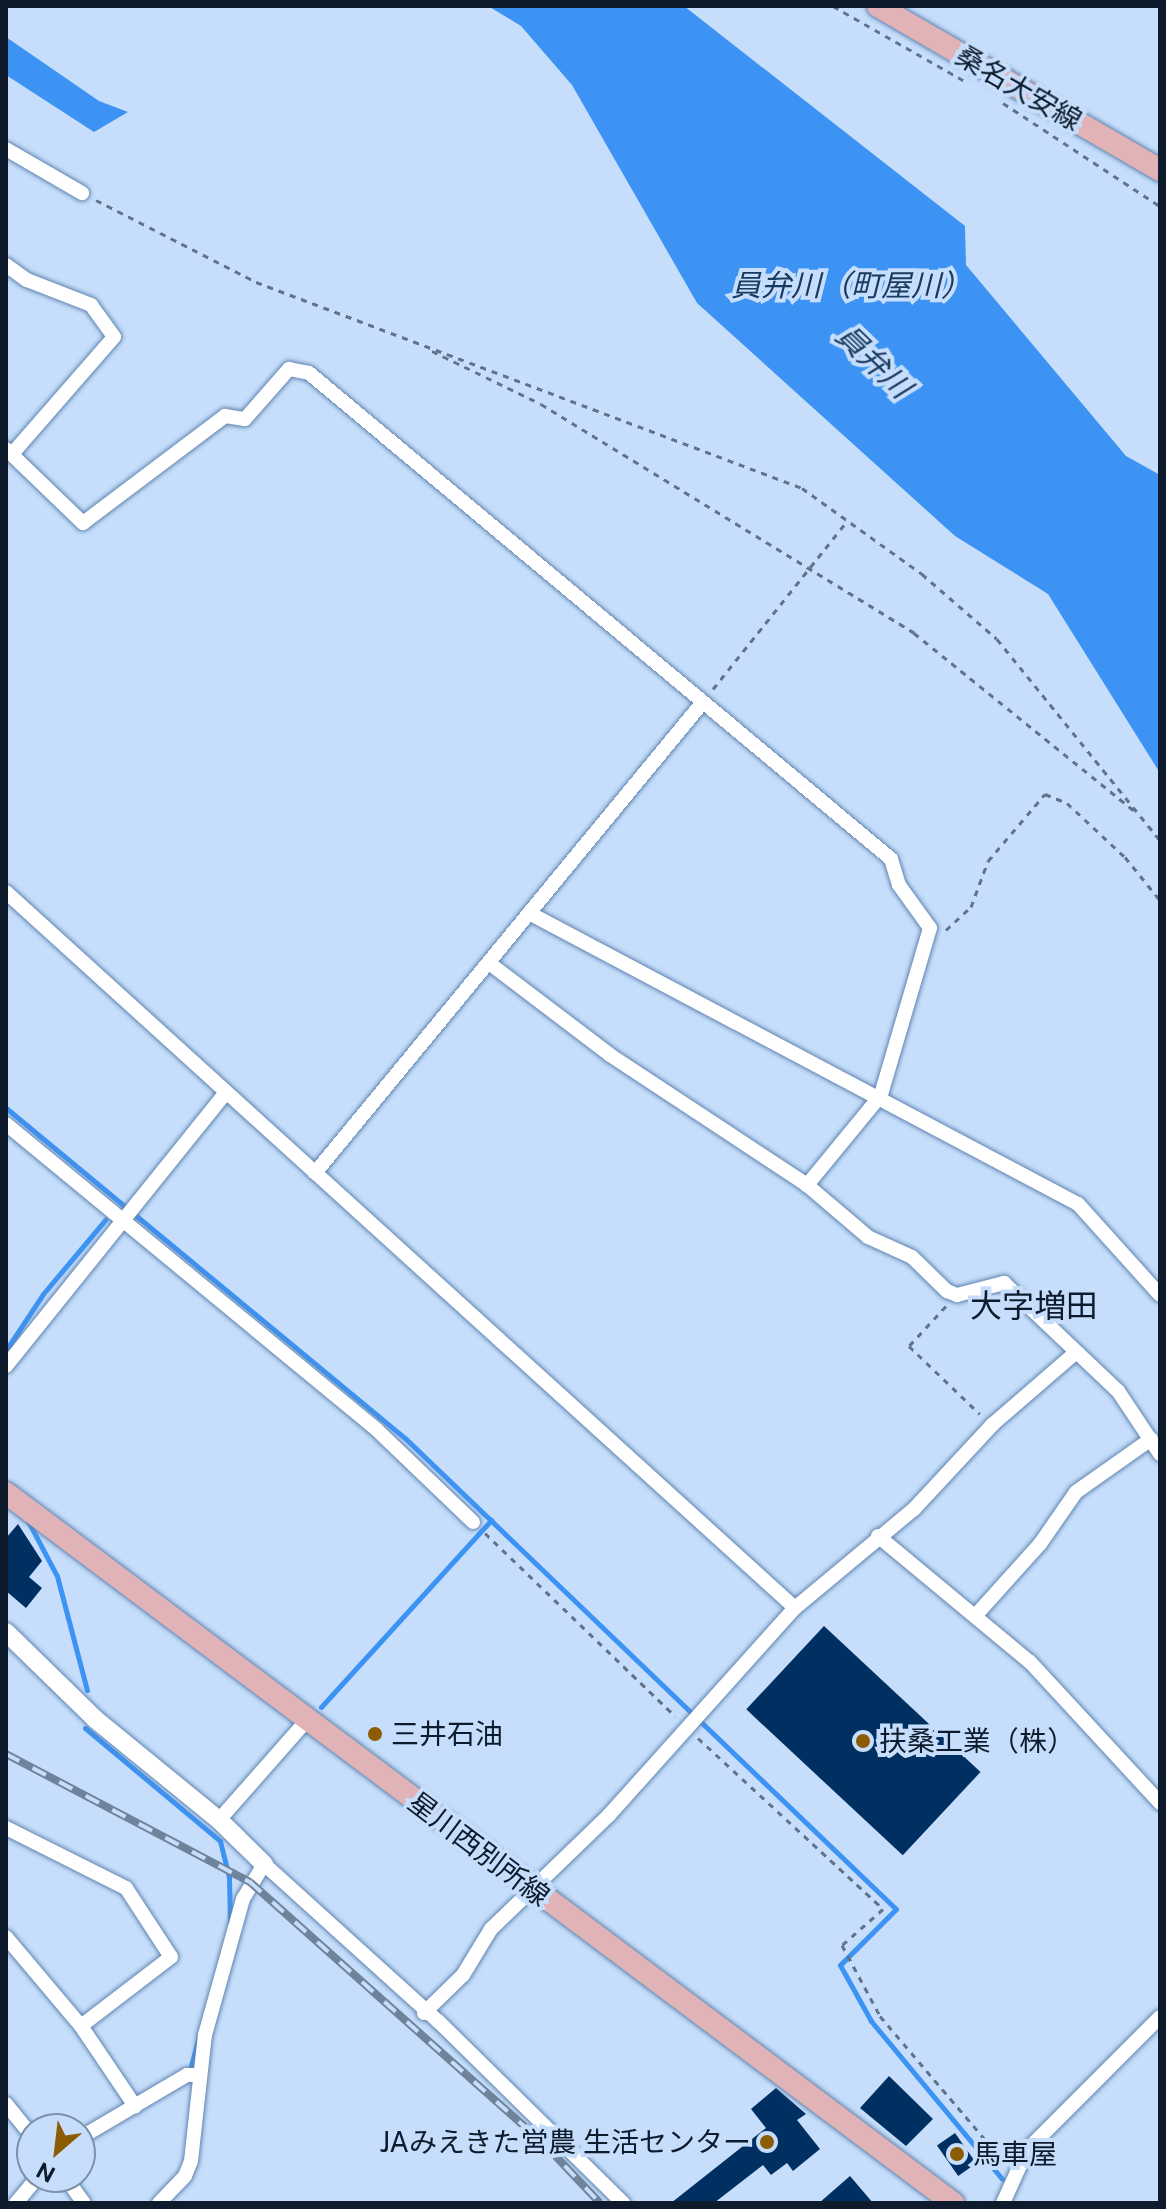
<!DOCTYPE html>
<meta charset="utf-8">
<style>
body{margin:0}
#map{position:relative;width:1166px;height:2209px;overflow:hidden;background:#c6defb;font-family:"Public Sans","Noto Sans JP",sans-serif}
div>[style]{position:absolute}
.water>*{inset:0;background:#3d93f3}
.stream>*{height:5px;margin:-2.5px;padding:0 2.5px;transform-origin:2.5px;border-radius:2.5px;background:#3d93f3}
.building>*{inset:0;background:#003061;transform-origin:0 0}
.path>*{height:3px;margin-top:-1.5px;transform-origin:0;background:repeating-linear-gradient(90deg,#61738a 0 6px,transparent 0 12px)}
.roads{filter:drop-shadow(0 0 2px #6084b0) drop-shadow(0 0 2px #6084b0)}
.street>*{height:14px;margin:-7px;padding:0 7px;transform-origin:7px;border-radius:7px;background:#fff}
.secondary>*{height:18px;margin:-9px;padding:0 9px;transform-origin:9px;border-radius:9px;background:#fff}
.primary>*{height:22px;margin:-11px;padding:0 11px;transform-origin:11px;border-radius:11px;background:#e1b2b6}
.rail>*{height:8px;margin-top:-4px;transform-origin:0;background:repeating-linear-gradient(90deg,#c6defb 0 15px,#6f839b 0 30px);box-sizing:border-box;border-block:2px solid #6f839b}
.dots>*{width:22px;height:22px;translate:-50% -50%;box-sizing:border-box;border:4px solid #c6defb;border-radius:50%}
span{translate:-50% -50%;white-space:nowrap;text-align:center;line-height:1.15;-webkit-text-stroke:8px #c6defb;paint-order:stroke}
.street-label{font-size:28px;color:#0d1b2d}
.poi-label{font-size:28px;color:#0d1b2d}
.left{translate:0 -50%;text-align:left}
.right{translate:-100% -50%;text-align:right}
.water-label{font-size:30px;color:#183960;font-style:italic}
.quarter-label{font-size:32px;color:#0d1b2d}
.frame{position:absolute;inset:0;border:8px solid #0d1b2d;pointer-events:none}
.north{position:absolute;left:16px;top:2113px;width:80px;height:80px;box-sizing:border-box;background:#c6defb;border:2px solid #7c90a9;border-radius:50%;rotate:208deg;font-size:22px;font-weight:700;line-height:32px;text-align:center;color:#0d1b2d}
.north::after{content:'';display:block;margin:auto;width:28px;height:36px;background:#8c5c04;clip-path:polygon(50% 0,100% 100%,50% 72%,0 100%)}
</style>
<div id="map">
<div class="water">
<div style="clip-path:polygon(488px 6px,684px 6px,965px 226px,966px 265px,1126px 456px,1160px 475px,1160px 773px,1048px 594px,955px 536px,697px 303px,572px 85px,521px 26px)"></div>
<div style="clip-path:polygon(6px 37px,99px 101px,128px 112px,94px 132px,6px 75px)"></div>
</div>
<div class="stream">
<div style="left:6px;top:1108px;width:519px;rotate:39.61deg"></div>
<div style="left:406px;top:1439px;width:679px;rotate:43.81deg"></div>
<div style="left:896px;top:1909px;width:79px;rotate:135deg"></div>
<div style="left:840px;top:1965px;width:64px;rotate:61deg"></div>
<div style="left:871px;top:2021px;width:205px;rotate:50.3deg"></div>
<div style="left:6px;top:1350px;width:67px;rotate:-56.5deg"></div>
<div style="left:43px;top:1294px;width:97px;rotate:-50deg"></div>
<div style="left:28px;top:1521px;width:62px;rotate:62.2deg"></div>
<div style="left:57px;top:1576px;width:118px;rotate:75.3deg"></div>
<div style="left:321px;top:1707px;width:253px;rotate:-47.7deg"></div>
<div style="left:85px;top:1728px;width:176px;rotate:39.9deg"></div>
<div style="left:220px;top:1841px;width:38px;rotate:76deg"></div>
<div style="left:229px;top:1878px;width:44px;rotate:88.7deg"></div>
<div style="left:191px;top:2066px;width:31px;rotate:-75deg"></div>
</div>
<div class="building">
<div style="clip-path:polygon(18px 1524px,42px 1561px,29px 1577px,42px 1588px,26px 1608px,6px 1591px,6px 1538px)"></div>
<div style="left:824px;top:1626px;width:214px;height:114px;rotate:43deg"></div>
<div style="clip-path:polygon(889px 2076px,933px 2119px,906px 2146px,860px 2108px)"></div>
<div style="clip-path:polygon(776px 2088px,806px 2114px,797px 2120px,820px 2149px,793px 2171px,787px 2163px,771px 2175px,763px 2165px,714px 2203px,671px 2203px,766px 2128px,751px 2109px)"></div>
<div style="left:955px;top:2133px;width:37px;height:22px;rotate:55deg"></div>
<div style="clip-path:polygon(850px 2176px,873px 2203px,819px 2203px)"></div>
</div>
<div class="path">
<div style="left:833px;top:6px;width:155px;rotate:29.7deg"></div>
<div style="left:1003px;top:103px;width:188px;rotate:33.3deg"></div>
<div style="left:96px;top:200px;width:180px;rotate:27.1deg"></div>
<div style="left:256px;top:282px;width:584px;rotate:20.67deg"></div>
<div style="left:802px;top:488px;width:148px;rotate:35.6deg"></div>
<div style="left:922px;top:574px;width:99px;rotate:40.9deg"></div>
<div style="left:997px;top:639px;width:259px;rotate:51deg"></div>
<div style="left:432px;top:351px;width:121px;rotate:25.9deg"></div>
<div style="left:541px;top:404px;width:438px;rotate:31.5deg"></div>
<div style="left:914px;top:633px;width:285px;rotate:38.9deg"></div>
<div style="left:713px;top:689px;width:216px;rotate:-51.4deg"></div>
<div style="left:946px;top:930px;width:34px;rotate:-43deg"></div>
<div style="left:971px;top:907px;width:49px;rotate:-69.7deg"></div>
<div style="left:988px;top:861px;width:88px;rotate:-49.6deg"></div>
<div style="left:1045px;top:794px;width:24px;rotate:22deg"></div>
<div style="left:1067px;top:803px;width:79px;rotate:43deg"></div>
<div style="left:1125px;top:857px;width:55px;rotate:50.9deg"></div>
<div style="left:946px;top:1306px;width:54px;rotate:132.8deg"></div>
<div style="left:909px;top:1346px;width:98px;rotate:43.8deg"></div>
<div style="left:485px;top:1533px;width:264px;rotate:43.9deg"></div>
<div style="left:698px;top:1738px;width:252px;rotate:42.7deg"></div>
<div style="left:883px;top:1909px;width:55px;rotate:138.7deg"></div>
<div style="left:842px;top:1945px;width:81px;rotate:61.8deg"></div>
<div style="left:880px;top:2016px;width:193px;rotate:49.6deg"></div>
</div>
<div class="roads">
<div class="street">
<div style="left:6px;top:149px;width:88px;rotate:30.1deg"></div>
<div style="left:6px;top:265px;width:26px;rotate:36deg"></div>
<div style="left:27px;top:280px;width:69px;rotate:21.3deg"></div>
<div style="left:91px;top:305px;width:39px;rotate:54deg"></div>
<div style="left:114px;top:337px;width:155px;rotate:131.1deg"></div>
<div style="left:6px;top:449px;width:107px;rotate:43.9deg"></div>
<div style="left:83px;top:523px;width:178px;rotate:-37deg"></div>
<div style="left:225px;top:416px;width:20px;rotate:9deg"></div>
<div style="left:245px;top:419px;width:67px;rotate:-48.7deg"></div>
<div style="left:289px;top:369px;width:20px;rotate:11deg"></div>
<div style="left:309px;top:373px;width:758px;rotate:39.86deg"></div>
<div style="left:891px;top:859px;width:27px;rotate:73deg"></div>
<div style="left:899px;top:885px;width:53px;rotate:54.2deg"></div>
<div style="left:930px;top:928px;width:174px;rotate:106.4deg"></div>
<div style="left:881px;top:1095px;width:117px;rotate:129.4deg"></div>
<div style="left:6px;top:892px;width:1065px;rotate:42.22deg"></div>
<div style="left:529px;top:913px;width:621px;rotate:27.93deg"></div>
<div style="left:1078px;top:1204px;width:122px;rotate:48deg"></div>
<div style="left:489px;top:963px;width:152px;rotate:37.2deg"></div>
<div style="left:610px;top:1055px;width:236px;rotate:33.4deg"></div>
<div style="left:807px;top:1185px;width:80px;rotate:40.4deg"></div>
<div style="left:868px;top:1237px;width:48px;rotate:24.4deg"></div>
<div style="left:912px;top:1257px;width:49px;rotate:44.2deg"></div>
<div style="left:947px;top:1291px;width:11px;rotate:22deg"></div>
<div style="left:957px;top:1295px;width:49px;rotate:-14.3deg"></div>
<div style="left:1004px;top:1283px;width:157px;rotate:43.5deg"></div>
<div style="left:1118px;top:1391px;width:76px;rotate:56.3deg"></div>
<div style="left:6px;top:1124px;width:481px;rotate:39.5deg"></div>
<div style="left:377px;top:1430px;width:133px;rotate:43.8deg"></div>
<div style="left:315px;top:1173px;width:610px;rotate:-50.52deg"></div>
<div style="left:6px;top:1366px;width:349px;rotate:-51.2deg"></div>
<div style="left:878px;top:1536px;width:197px;rotate:39.7deg"></div>
<div style="left:1030px;top:1662px;width:192px;rotate:47.3deg"></div>
<div style="left:976px;top:1615px;width:96px;rotate:-48deg"></div>
<div style="left:1040px;top:1544px;width:63px;rotate:-55.3deg"></div>
<div style="left:1076px;top:1492px;width:92px;rotate:-35.2deg"></div>
<div style="left:219px;top:1820px;width:135px;rotate:-48.6deg"></div>
<div style="left:6px;top:1828px;width:134px;rotate:26.6deg"></div>
<div style="left:126px;top:1888px;width:82px;rotate:56.9deg"></div>
<div style="left:171px;top:1957px;width:113px;rotate:142.5deg"></div>
<div style="left:6px;top:1937px;width:116px;rotate:49.9deg"></div>
<div style="left:81px;top:2026px;width:97px;rotate:56deg"></div>
<div style="left:424px;top:2013px;width:54px;rotate:-44.3deg"></div>
<div style="left:463px;top:1975px;width:54px;rotate:-58.7deg"></div>
<div style="left:491px;top:1929px;width:164px;rotate:-44deg"></div>
<div style="left:609px;top:1815px;width:278px;rotate:-48.1deg"></div>
<div style="left:795px;top:1608px;width:155px;rotate:-39.8deg"></div>
<div style="left:914px;top:1509px;width:115px;rotate:-47.1deg"></div>
<div style="left:992px;top:1425px;width:108px;rotate:-40.9deg"></div>
<div style="left:6px;top:2104px;width:41px;rotate:50.9deg"></div>
<div style="left:80px;top:2138px;width:124px;rotate:-30.5deg"></div>
<div style="left:187px;top:2075px;width:12px"></div>
<div style="left:65px;top:2177px;width:32px;rotate:54deg"></div>
<div style="left:16px;top:2203px;width:34px;rotate:-50deg"></div>
<div style="left:159px;top:2203px;width:37px;rotate:-46deg"></div>
<div style="left:185px;top:2176px;width:16px;rotate:-68deg"></div>
<div style="left:191px;top:2161px;width:127px;rotate:-83.7deg"></div>
<div style="left:205px;top:2035px;width:141px;rotate:-74.4deg"></div>
<div style="left:243px;top:1899px;width:41px;rotate:-59deg"></div>
<div style="left:264px;top:1864px;width:234px;rotate:42.1deg"></div>
<div style="left:438px;top:2021px;width:260px;rotate:44.5deg"></div>
<div style="left:1003px;top:2203px;width:58px;rotate:-65.6deg"></div>
<div style="left:1027px;top:2150px;width:188px;rotate:-45deg"></div>
</div>
<div class="secondary">
<div style="left:6px;top:1632px;width:124px;rotate:44.3deg"></div>
<div style="left:95px;top:1719px;width:160px;rotate:39.2deg"></div>
<div style="left:219px;top:1820px;width:63px;rotate:44.4deg"></div>
</div>
<div class="primary">
<div style="left:878px;top:6px;width:326px;rotate:30.2deg"></div>
<div style="left:6px;top:1493px;width:1184px;rotate:36.86deg"></div>
</div>
</div>
<div class="rail">
<div style="left:6px;top:1754px;width:276px;rotate:27.7deg"></div>
<div style="left:250px;top:1882px;width:394px;rotate:41.7deg"></div>
<div style="left:544px;top:2144px;width:81px;rotate:46.5deg"></div>
</div>
<div class="dots">
<div style="left:375px;top:1734px;background:#8c5c04"></div>
<div style="left:863px;top:1741px;background:#8c5c04"></div>
<div style="left:767px;top:2142px;background:#8c5c04"></div>
<div style="left:957px;top:2154px;background:#8c5c04"></div>
</div>
<div class="street-label">
<span style="left:1019px;top:88px;rotate:30deg">桑名大安線</span>
<span style="left:479px;top:1849px;rotate:37deg">星川西別所線</span>
</div>
<div class="poi-label">
<span class="left" style="left:391px;top:1734px">三井石油</span>
<span class="left" style="left:879px;top:1741px">扶桑工業（株）</span>
<span class="right" style="left:751px;top:2142px">JAみえきた営農 生活センター</span>
<span class="left" style="left:973px;top:2154px">馬車屋</span>
</div>
<div class="water-label">
<span style="left:851px;top:285px">員弁川（町屋川）</span>
<span style="left:874px;top:361px;rotate:44deg">員弁川</span>
</div>
<div class="quarter-label">
<span style="left:1034px;top:1306px">大字増田</span>
</div>
<div class="frame"></div>
<div class="north">N</div>
</div>
